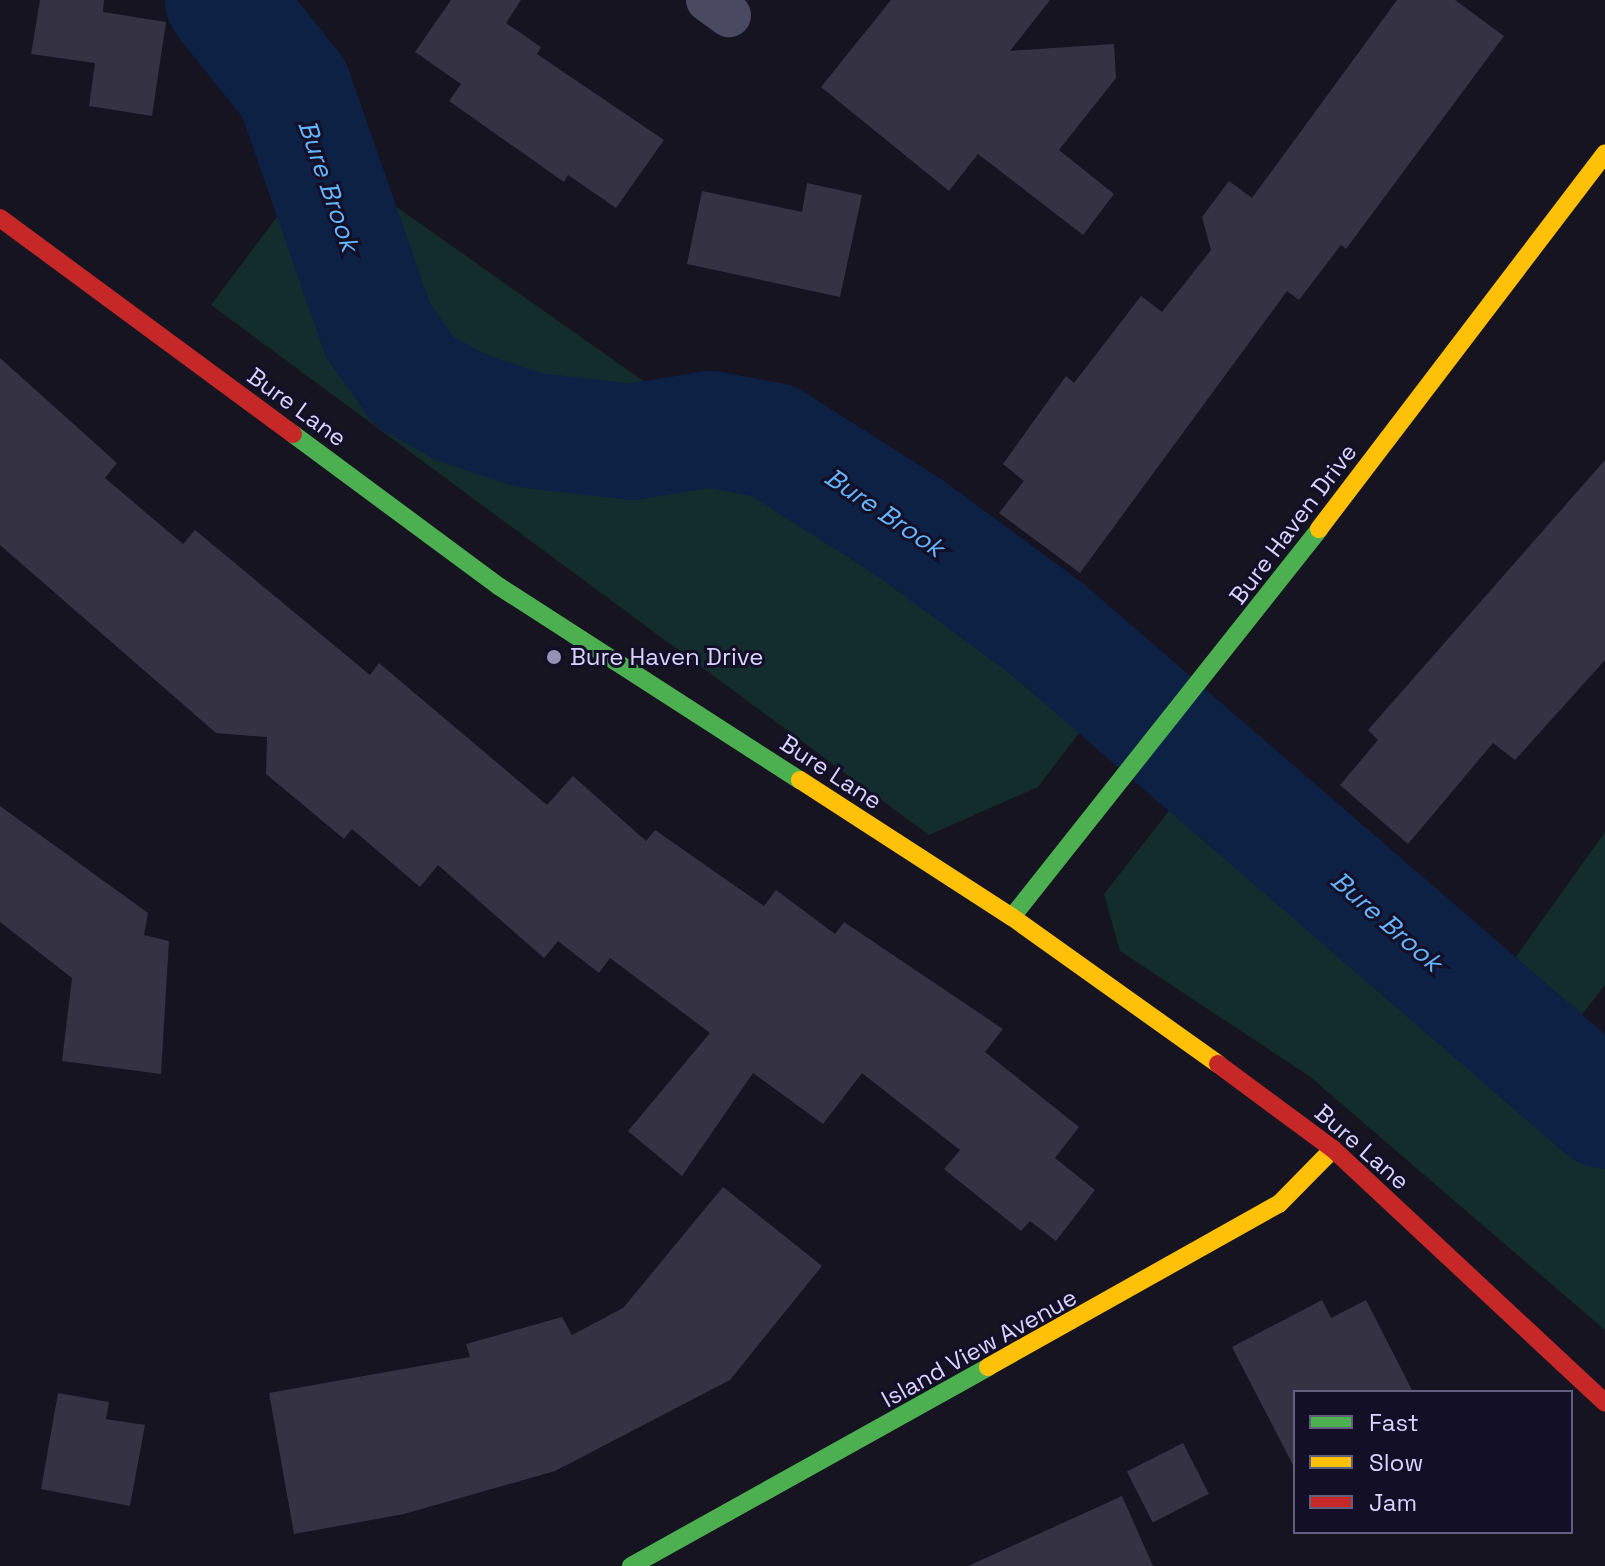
<!DOCTYPE html>
<style>
body{margin:0}
#map{position:relative;width:1605px;height:1566px;overflow:hidden;background:#161421;font-family:"Space Grotesk",sans-serif}
div>[style]{position:absolute}
.green>*{inset:0;background:#132c2d}
.river>*{height:116px;margin:-58px;padding:0 58px;transform-origin:58px;border-radius:58px;background:#0d2144}
.building>*{inset:0;background:#343243;transform-origin:0 0}
.street>*{height:44px;margin:-22px;padding:0 22px;transform-origin:22px;border-radius:22px;background:#4a4962}
.fast>*{height:18px;margin:-9px;padding:0 9px;transform-origin:9px;border-radius:9px;background:#4caf50}
.slow>*{height:18px;margin:-9px;padding:0 9px;transform-origin:9px;border-radius:9px;background:#ffc107}
.jam>*{height:18px;margin:-9px;padding:0 9px;transform-origin:9px;border-radius:9px;background:#c62828}
.dots>*{width:22px;height:22px;translate:-50% -50%;box-sizing:border-box;border:4px solid #130f26;border-radius:50%}
span{translate:-50% -50%;white-space:nowrap;text-align:center;line-height:1.15;-webkit-text-stroke:6px #130f26;paint-order:stroke}
.street-label{font-size:24px;color:#d9d4ff}
.poi-label{font-size:24px;color:#d9d4ff}
.left{translate:0 -50%;text-align:left}
.water-label{font-size:26px;color:#62b6ff;font-style:italic}
.legend{position:absolute;left:1293px;top:1390px;width:280px;height:144px;box-sizing:border-box;background:#130f26;border:2px solid #625e7d;margin:0;padding:10px 14px;list-style:none;font-size:24px;color:#d9d4ff}
.legend li{display:flex;align-items:center;gap:16px;height:40px}
.legend b{width:40px;border:2px solid #625e7d}
</style>
<div id="map">
<div class="green">
<div style="clip-path:polygon(323px 155px,1101px 704px,1038px 787px,929px 835px,211px 305px)"></div>
<div style="clip-path:polygon(1219px 747px,1498px 982px,1605px 832px,1605px 985px,1570px 1030px,1605px 1065px,1605px 1330px,1309px 1076px,1120px 951px,1104px 894px)"></div>
</div>
<div class="river">
<div style="left:223px;top:0;width:114px;rotate:51.4deg"></div>
<div style="left:294px;top:89px;width:255px;rotate:70.8deg"></div>
<div style="left:378px;top:330px;width:62px;rotate:54.8deg"></div>
<div style="left:414px;top:381px;width:53px;rotate:29.5deg"></div>
<div style="left:460px;top:407px;width:73px;rotate:18.4deg"></div>
<div style="left:529px;top:430px;width:103px;rotate:6.7deg"></div>
<div style="left:631px;top:442px;width:81px;rotate:-9.2deg"></div>
<div style="left:711px;top:429px;width:63px;rotate:11deg"></div>
<div style="left:773px;top:441px;width:159px;rotate:32.4deg"></div>
<div style="left:907px;top:526px;width:174px;rotate:36.3deg"></div>
<div style="left:1047px;top:629px;width:737px;rotate:40.82deg"></div>
</div>
<div class="building">
<div style="clip-path:polygon(40px 0,104px 0,103px 12px,166px 22px,152px 116px,89px 106px,95px 63px,31px 54px)"></div>
<div style="clip-path:polygon(451px 0,521px 0,506px 23px,541px 47px,537px 54px,664px 140px,616px 208px,568px 175px,564px 182px,449px 101px,461px 84px,415px 52px)"></div>
<div style="clip-path:polygon(891px 0,1050px 0,1010px 51px,1114px 44px,1116px 78px,1059px 150px,1114px 194px,1083px 235px,978px 154px,949px 191px,821px 87px)"></div>
<div style="clip-path:polygon(1397px 0,1455px 0,1504px 36px,1346px 249px,1341px 245px,1299px 300px,1287px 291px,1080px 573px,999px 513px,1024px 481px,1003px 464px,1066px 376px,1074px 383px,1141px 296px,1162px 312px,1211px 250px,1202px 217px,1229px 181px,1252px 198px)"></div>
<div style="clip-path:polygon(807px 183px,862px 195px,840px 297px,687px 264px,702px 191px,802px 212px)"></div>
<div style="clip-path:polygon(0 358px,117px 463px,105px 478px,183px 544px,195px 530px,370px 675px,379px 663px,547px 805px,573px 776px,646px 841px,655px 830px,764px 906px,776px 890px,835px 934px,844px 922px,1003px 1029px,985px 1052px,1079px 1127px,1055px 1158px,1095px 1190px,1056px 1241px,1030px 1221px,1021px 1231px,944px 1169px,960px 1150px,862px 1073px,823px 1124px,753px 1073px,682px 1176px,628px 1131px,710px 1033px,610px 958px,599px 973px,558px 941px,544px 958px,438px 865px,420px 887px,352px 829px,344px 839px,266px 774px,267px 737px,216px 733px,0 545px)"></div>
<div style="clip-path:polygon(1605px 460px,1605px 660px,1515px 760px,1493px 743px,1408px 844px,1340px 785px,1378px 740px,1368px 730px)"></div>
<div style="clip-path:polygon(0 806px,148px 913px,144px 935px,169px 941px,161px 1074px,62px 1061px,72px 978px,0 922px)"></div>
<div style="clip-path:polygon(723px 1187px,822px 1266px,730px 1380px,555px 1471px,404px 1514px,294px 1534px,269px 1393px,470px 1357px,466px 1344px,562px 1317px,572px 1335px,623px 1308px)"></div>
<div style="clip-path:polygon(1322px 1300px,1331px 1318px,1366px 1300px,1413px 1392px,1295px 1392px,1295px 1469px,1232px 1347px)"></div>
<div style="clip-path:polygon(58px 1393px,109px 1402px,106px 1419px,145px 1425px,130px 1506px,41px 1489px)"></div>
<div style="left:1183px;top:1443px;width:57px;height:63px;rotate:63deg"></div>
<div style="clip-path:polygon(1122px 1496px,1153px 1566px,968px 1566px)"></div>
</div>
<div class="street">
<div style="left:708px;top:0;width:26px;rotate:36deg"></div>
</div>
<div class="fast">
<div style="left:293px;top:434px;width:257px;rotate:36.5deg"></div>
<div style="left:500px;top:587px;width:357px;rotate:32.8deg"></div>
<div style="left:1012px;top:917px;width:495px;rotate:-51.6deg"></div>
<div style="left:631px;top:1566px;width:409px;rotate:-29.1deg"></div>
</div>
<div class="slow">
<div style="left:1319px;top:529px;width:472px;rotate:-52.7deg"></div>
<div style="left:800px;top:780px;width:252px;rotate:32.9deg"></div>
<div style="left:1012px;top:917px;width:253px;rotate:35.5deg"></div>
<div style="left:988px;top:1367px;width:334px;rotate:-29.3deg"></div>
<div style="left:1279px;top:1204px;width:77px;rotate:-45.5deg"></div>
</div>
<div class="jam">
<div style="left:0;top:218px;width:364px;rotate:36.4deg"></div>
<div style="left:1218px;top:1064px;width:143px;rotate:36.5deg"></div>
<div style="left:1333px;top:1149px;width:372px;rotate:43deg"></div>
</div>
<div class="dots">
<div style="left:554px;top:657px;background:#9591b1"></div>
</div>
<div class="street-label">
<span style="left:297px;top:407px;rotate:36deg">Bure Lane</span>
<span style="left:1293px;top:524px;rotate:-53deg">Bure Haven Drive</span>
<span style="left:831px;top:772px;rotate:33deg">Bure Lane</span>
<span style="left:1362px;top:1147px;rotate:41deg">Bure Lane</span>
<span style="left:979px;top:1348px;rotate:-29deg">Island View Avenue</span>
</div>
<div class="poi-label">
<span class="left" style="left:570px;top:657px">Bure Haven Drive</span>
</div>
<div class="water-label">
<span style="left:328px;top:186px;rotate:71deg">Bure Brook</span>
<span style="left:884px;top:513px;rotate:34deg">Bure Brook</span>
<span style="left:1386px;top:922px;rotate:41deg">Bure Brook</span>
</div>
<ul class="legend">
<li><b style="height:10px;background:#4caf50"></b>Fast</li>
<li><b style="height:10px;background:#ffc107"></b>Slow</li>
<li><b style="height:10px;background:#c62828"></b>Jam</li>
</ul>
</div>
